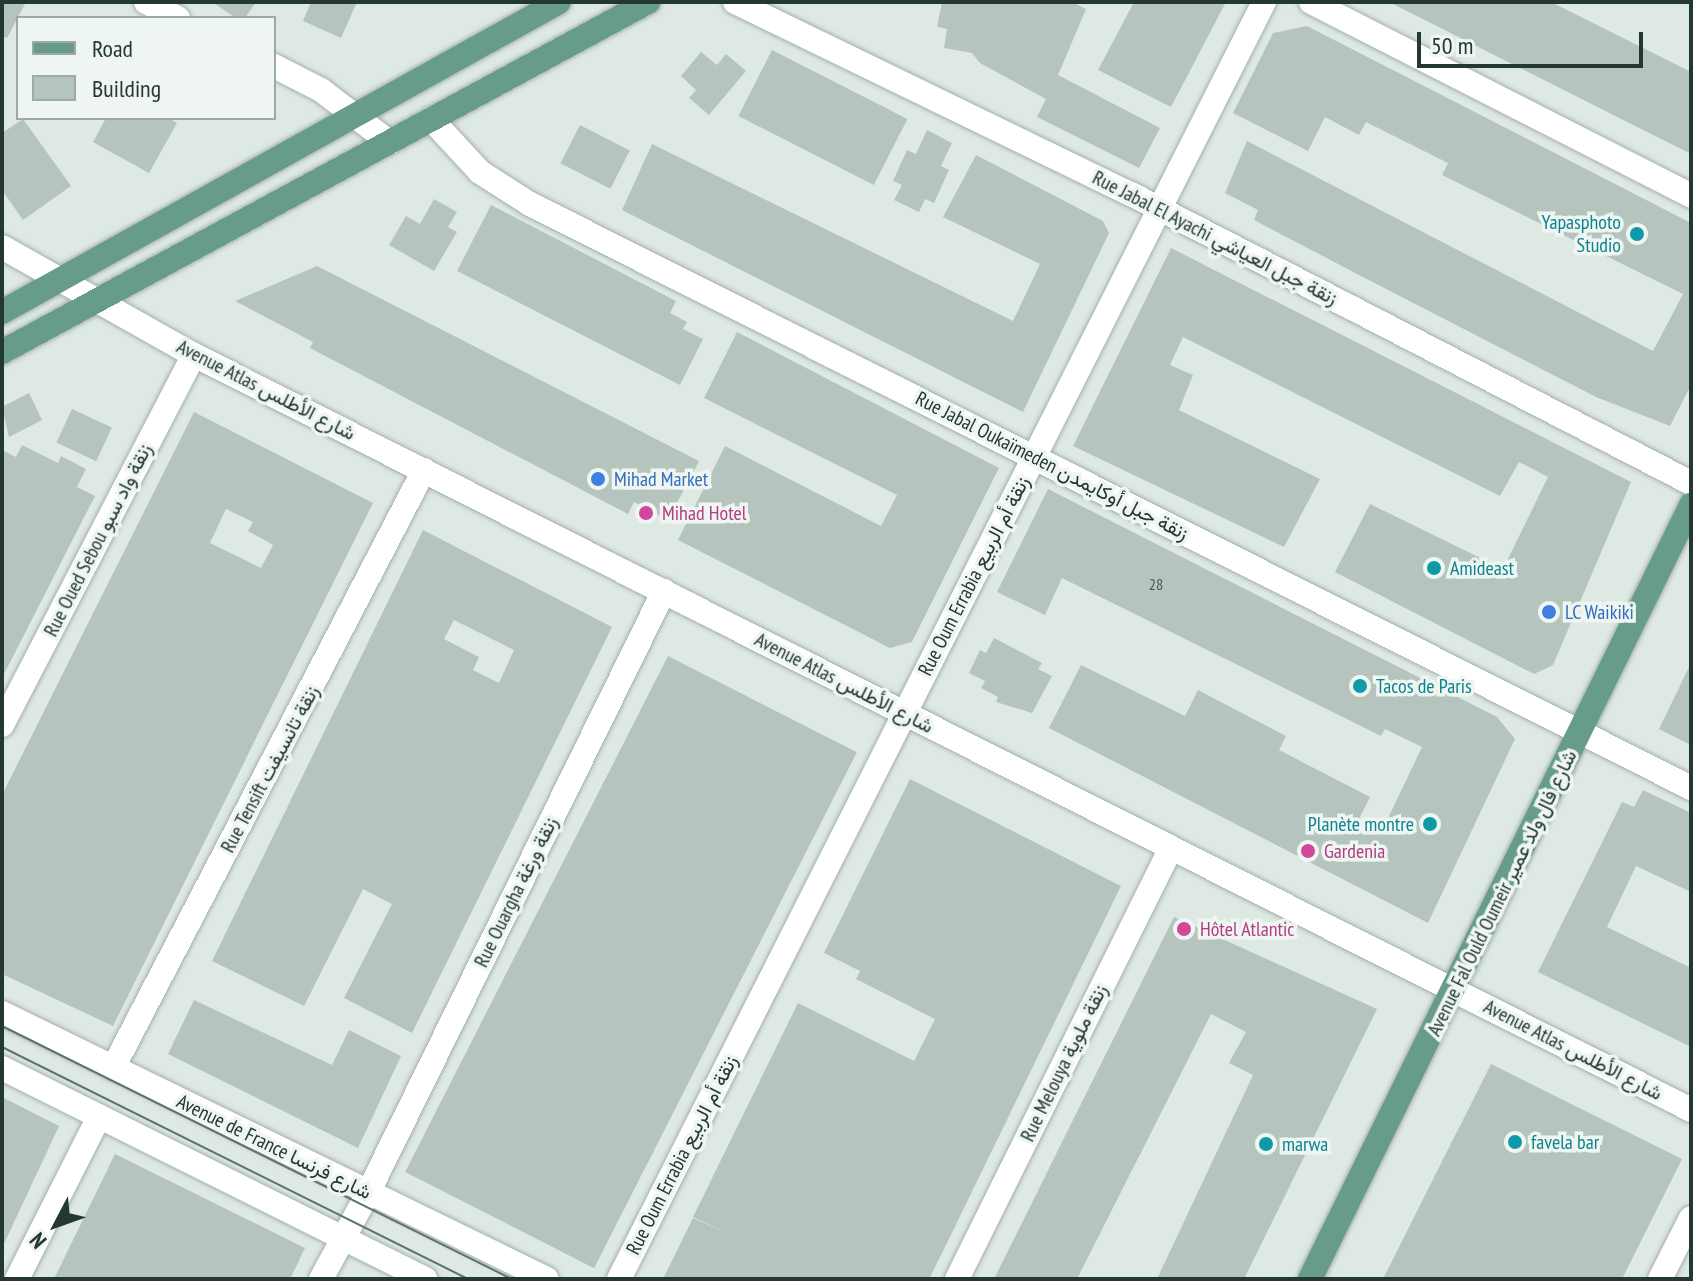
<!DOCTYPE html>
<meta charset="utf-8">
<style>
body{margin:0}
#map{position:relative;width:1693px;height:1281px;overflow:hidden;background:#dfe9e4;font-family:"PT Sans Narrow",Vazirmatn,sans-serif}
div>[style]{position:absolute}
.building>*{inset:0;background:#b5c4bd;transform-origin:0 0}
.roads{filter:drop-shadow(0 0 2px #a3b0aa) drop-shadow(0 0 2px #a3b0aa)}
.minor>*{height:24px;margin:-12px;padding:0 12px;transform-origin:12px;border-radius:12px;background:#fff}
.major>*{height:24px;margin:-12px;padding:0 12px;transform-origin:12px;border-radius:12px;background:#679c8a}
.tram>*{height:2px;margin:-1px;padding:0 1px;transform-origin:1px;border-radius:1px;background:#5c746c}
.dots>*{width:22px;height:22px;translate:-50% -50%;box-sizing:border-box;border:4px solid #eff6f2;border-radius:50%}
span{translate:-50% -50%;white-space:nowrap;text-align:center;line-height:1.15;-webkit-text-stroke:7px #eff6f2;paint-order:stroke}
.number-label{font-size:16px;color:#475b53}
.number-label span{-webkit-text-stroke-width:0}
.culture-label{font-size:20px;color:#0d838f}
.right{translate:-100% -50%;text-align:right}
.left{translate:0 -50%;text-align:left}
.street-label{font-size:20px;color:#223830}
.shop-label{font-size:20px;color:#366cbe}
.hotel-label{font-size:20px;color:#b23c85}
.frame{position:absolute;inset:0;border:4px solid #223830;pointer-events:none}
.legend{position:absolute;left:16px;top:16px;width:260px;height:104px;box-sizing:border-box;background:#eff6f2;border:2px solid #9daaa4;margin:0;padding:10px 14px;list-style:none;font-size:24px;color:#223830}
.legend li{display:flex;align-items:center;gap:16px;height:40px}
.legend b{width:40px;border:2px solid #9daaa4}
.north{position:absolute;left:16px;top:1185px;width:80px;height:80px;-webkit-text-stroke:6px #eff6f2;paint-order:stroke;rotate:229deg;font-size:22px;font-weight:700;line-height:32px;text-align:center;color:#223830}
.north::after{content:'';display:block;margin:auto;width:28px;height:36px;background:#223830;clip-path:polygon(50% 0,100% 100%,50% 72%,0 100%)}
.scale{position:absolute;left:1417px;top:32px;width:226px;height:36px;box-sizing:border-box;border:4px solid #223830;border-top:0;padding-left:10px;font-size:24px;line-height:28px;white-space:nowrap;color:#223830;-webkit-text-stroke:6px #eff6f2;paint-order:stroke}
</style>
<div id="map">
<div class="building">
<div style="clip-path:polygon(2px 2px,26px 2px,7px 38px,2px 36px)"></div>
<div style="clip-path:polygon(212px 2px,256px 2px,245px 18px,236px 18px)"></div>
<div style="clip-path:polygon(311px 2px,357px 2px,341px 38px,303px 21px)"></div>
<div style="clip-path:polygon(942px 2px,1072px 2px,1086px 9px,1058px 75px,1160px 128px,1139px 168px,1037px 117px,1046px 99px,980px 63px,972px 53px,944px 48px,947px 29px,937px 27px)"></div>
<div style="clip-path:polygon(1134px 2px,1226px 2px,1171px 107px,1098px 70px)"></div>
<div style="clip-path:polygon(1389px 2px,1551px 2px,1691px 72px,1691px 154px)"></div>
<div style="clip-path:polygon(1307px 26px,1691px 223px,1691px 385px,1670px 426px,1596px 397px,1359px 275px,1254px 220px,1258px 210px,1225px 193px,1247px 141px,1653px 351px,1683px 294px,1442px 175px,1448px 163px,1366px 122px,1359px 135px,1325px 117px,1308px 151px,1233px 113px,1273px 33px)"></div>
<div style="left:772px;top:50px;width:152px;height:74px;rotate:27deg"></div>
<div style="clip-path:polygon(701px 52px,717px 65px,726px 54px,746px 71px,709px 115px,689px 98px,696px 90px,681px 76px)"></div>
<div style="clip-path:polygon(106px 118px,168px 118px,177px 123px,149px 173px,93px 142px)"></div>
<div style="clip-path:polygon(23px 119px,71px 186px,23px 220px,2px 190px,2px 133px)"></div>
<div style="left:580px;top:125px;width:56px;height:43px;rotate:27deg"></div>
<div style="clip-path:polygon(927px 130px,952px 143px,941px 166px,949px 170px,934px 203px,925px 199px,919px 212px,894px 200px,902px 185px,893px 181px,907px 150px,916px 154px)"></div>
<div style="clip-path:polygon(652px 144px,1013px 321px,1040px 264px,943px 217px,976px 155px,1103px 221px,1109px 233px,1023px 412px,622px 210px)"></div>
<div style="clip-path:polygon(434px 199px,457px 212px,448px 227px,457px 232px,434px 271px,389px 245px,406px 216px,420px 224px)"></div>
<div style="clip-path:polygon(491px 205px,676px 301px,670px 313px,687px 322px,683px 329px,703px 339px,680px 385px,457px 271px)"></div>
<div style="clip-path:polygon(1171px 248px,1631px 482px,1553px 665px,1534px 674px,1335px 572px,1370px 504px,1503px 569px,1548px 477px,1519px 462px,1500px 496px,1183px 337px,1170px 365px,1193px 375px,1179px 410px,1320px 479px,1284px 547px,1073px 446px)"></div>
<div style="clip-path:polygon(317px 266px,699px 461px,668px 520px,634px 502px,628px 514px,310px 348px,313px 342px,235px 301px)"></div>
<div style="clip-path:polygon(737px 332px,999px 468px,912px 642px,890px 648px,678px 540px,725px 446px,881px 526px,897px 495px,704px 398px)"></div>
<div style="clip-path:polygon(29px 393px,42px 420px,9px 437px,2px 407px)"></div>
<div style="left:72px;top:409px;width:44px;height:37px;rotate:25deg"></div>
<div style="clip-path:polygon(evenodd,194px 412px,373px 503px,113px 1026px,2px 974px,2px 795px,194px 412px,226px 509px,253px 522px,248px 531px,273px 545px,261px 568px,210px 543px,226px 509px)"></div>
<div style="clip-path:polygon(22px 445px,58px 463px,61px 456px,86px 469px,77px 487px,95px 496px,2px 678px,2px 450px,16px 457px)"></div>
<div style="clip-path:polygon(1048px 489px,1497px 717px,1515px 739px,1428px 923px,1049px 728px,1081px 665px,1185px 716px,1198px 690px,1286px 736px,1279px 750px,1370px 797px,1358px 821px,1381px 833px,1422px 747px,1385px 729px,1381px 736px,1062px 578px,1045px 615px,997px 592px)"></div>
<div style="clip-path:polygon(evenodd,423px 530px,612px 627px,412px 1033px,344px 998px,392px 904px,363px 889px,304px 1006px,212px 961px,423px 530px,454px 620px,514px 650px,499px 683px,473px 670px,479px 657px,444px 639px,454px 620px)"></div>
<div style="clip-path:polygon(994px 638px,1042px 663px,1038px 669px,1052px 676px,1032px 713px,996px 702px,998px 697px,981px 688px,985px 681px,969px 673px,980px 650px,986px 653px)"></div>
<div style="left:668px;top:656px;width:212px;height:579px;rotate:27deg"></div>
<div style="clip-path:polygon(1691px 663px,1691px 745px,1659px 729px)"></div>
<div style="clip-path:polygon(910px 779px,1121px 886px,945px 1247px,929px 1279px,663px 1279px,693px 1218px,728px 1234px,693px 1217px,798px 1003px,914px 1061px,935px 1019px,856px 979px,860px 971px,824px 953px)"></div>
<div style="clip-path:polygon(1643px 790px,1691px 813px,1691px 892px,1636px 866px,1607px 927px,1691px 968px,1691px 1047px,1538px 972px,1622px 802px,1634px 807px)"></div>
<div style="clip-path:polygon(1174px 917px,1377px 1009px,1244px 1279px,1157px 1279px,1253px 1075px,1229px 1063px,1246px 1032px,1211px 1014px,1077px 1279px,994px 1279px)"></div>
<div style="clip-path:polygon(194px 1000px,332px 1065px,349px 1030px,401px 1056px,358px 1148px,168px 1054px)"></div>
<div style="clip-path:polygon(1491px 1064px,1682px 1159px,1622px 1279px,1383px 1279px)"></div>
<div style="clip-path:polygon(2px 1097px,59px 1126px,2px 1248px)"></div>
<div style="clip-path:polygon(115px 1154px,305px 1248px,290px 1279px,54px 1279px)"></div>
</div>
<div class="roads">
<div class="minor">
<div style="left:146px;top:2px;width:36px;rotate:27deg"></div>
<div style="left:735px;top:2px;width:440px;rotate:25.9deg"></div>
<div style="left:1131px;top:194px;width:630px;rotate:27.3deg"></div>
<div style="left:1311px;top:2px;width:427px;rotate:27deg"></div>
<div style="left:274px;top:66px;width:53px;rotate:27.1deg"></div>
<div style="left:321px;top:90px;width:86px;rotate:37.4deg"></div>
<div style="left:431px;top:119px;width:72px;rotate:47.2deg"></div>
<div style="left:480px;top:172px;width:59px;rotate:32.6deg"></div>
<div style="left:530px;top:204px;width:1300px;rotate:26.7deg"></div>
<div style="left:2px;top:247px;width:220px;rotate:29.4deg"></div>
<div style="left:194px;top:355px;width:1677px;rotate:26.76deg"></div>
<div style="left:2px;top:725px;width:417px;rotate:-62.6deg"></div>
<div style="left:2px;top:1013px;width:606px;rotate:26.02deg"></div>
<div style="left:2px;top:1068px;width:473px;rotate:26.5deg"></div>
<div style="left:113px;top:1068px;width:674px;rotate:-62.52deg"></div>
<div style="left:17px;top:1279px;width:182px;rotate:-63.2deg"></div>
<div style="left:321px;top:1279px;width:98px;rotate:-61.3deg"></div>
<div style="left:368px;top:1193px;width:671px;rotate:-63.82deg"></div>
<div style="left:619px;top:1279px;width:1431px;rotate:-63.2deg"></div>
<div style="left:957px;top:1279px;width:481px;rotate:-63.6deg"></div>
<div style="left:1660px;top:1279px;width:68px;rotate:-63.1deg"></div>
</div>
<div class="major">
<div style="left:2px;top:312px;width:637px;rotate:-29.1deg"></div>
<div style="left:2px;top:352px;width:735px;rotate:-28.45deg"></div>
<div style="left:1310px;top:1279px;width:863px;rotate:-63.79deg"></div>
</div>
</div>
<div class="tram">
<div style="left:2px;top:1026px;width:569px;rotate:26.39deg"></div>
<div style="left:2px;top:1047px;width:521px;rotate:26.47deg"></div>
</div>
<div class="dots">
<div style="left:1637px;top:234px;background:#0f9aa8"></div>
<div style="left:598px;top:479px;background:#3f7fe0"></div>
<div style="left:646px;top:513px;background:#d1479c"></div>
<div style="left:1434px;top:568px;background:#0f9aa8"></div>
<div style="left:1549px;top:612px;background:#3f7fe0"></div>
<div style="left:1360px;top:686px;background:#0f9aa8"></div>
<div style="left:1430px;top:824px;background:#0f9aa8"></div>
<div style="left:1308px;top:851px;background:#d1479c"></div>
<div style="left:1184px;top:929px;background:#d1479c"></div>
<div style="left:1515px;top:1142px;background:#0f9aa8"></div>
<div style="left:1266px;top:1144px;background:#0f9aa8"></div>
</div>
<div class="number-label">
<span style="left:1156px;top:584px">28</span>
</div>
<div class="culture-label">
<span class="right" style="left:1621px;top:234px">Yapasphoto<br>Studio</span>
<span class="left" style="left:1450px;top:568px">Amideast</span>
<span class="left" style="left:1376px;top:686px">Tacos de Paris</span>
<span class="right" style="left:1414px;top:824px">Planète montre</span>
<span class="left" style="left:1531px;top:1142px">favela bar</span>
<span class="left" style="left:1282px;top:1144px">marwa</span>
</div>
<div class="street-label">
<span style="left:1215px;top:238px;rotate:27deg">Rue Jabal El Ayachi زنقة جبل العياشي</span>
<span style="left:266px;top:390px;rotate:27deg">Avenue Atlas شارع الأطلس</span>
<span style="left:1052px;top:466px;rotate:27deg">Rue Jabal Oukaïmeden زنقة جبل أوكايمدن</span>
<span style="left:98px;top:540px;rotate:-63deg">Rue Oued Sebou زنقة واد سبو</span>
<span style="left:974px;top:576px;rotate:-63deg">Rue Oum Errabia زنقة أم الربيع</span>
<span style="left:844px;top:683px;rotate:27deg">Avenue Atlas شارع الأطلس</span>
<span style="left:270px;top:769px;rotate:-62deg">Rue Tensift زنقة تانسيفت</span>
<span style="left:516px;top:892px;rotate:-64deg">Rue Ouargha زنقة ورغة</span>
<span style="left:1502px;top:893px;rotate:-64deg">Avenue Fal Ould Oumeir شارع فال ولد عمير</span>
<span style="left:1573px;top:1050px;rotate:27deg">Avenue Atlas شارع الأطلس</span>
<span style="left:1064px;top:1063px;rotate:-64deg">Rue Melouya زنقة ملوية</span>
<span style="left:274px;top:1147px;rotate:26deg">Avenue de France شارع فرنسا</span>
<span style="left:682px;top:1155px;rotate:-63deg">Rue Oum Errabia زنقة أم الربيع</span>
</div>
<div class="shop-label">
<span class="left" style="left:614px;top:479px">Mihad Market</span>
<span class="left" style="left:1565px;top:612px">LC Waikiki</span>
</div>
<div class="hotel-label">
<span class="left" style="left:662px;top:513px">Mihad Hotel</span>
<span class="left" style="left:1324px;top:851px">Gardenia</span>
<span class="left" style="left:1200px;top:929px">Hôtel Atlantic</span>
</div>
<div class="frame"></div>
<ul class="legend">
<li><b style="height:10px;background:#679c8a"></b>Road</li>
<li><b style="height:22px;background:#b5c4bd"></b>Building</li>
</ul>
<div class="north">N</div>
<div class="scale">50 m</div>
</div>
